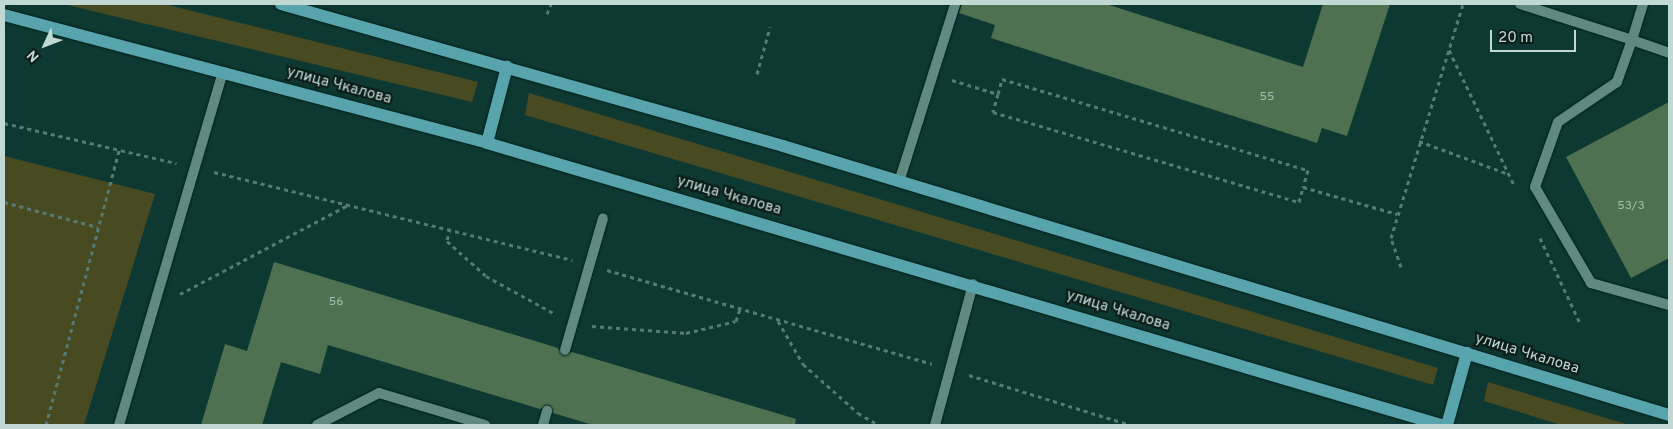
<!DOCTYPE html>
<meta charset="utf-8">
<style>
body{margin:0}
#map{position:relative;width:1673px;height:429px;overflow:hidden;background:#0d3932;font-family:Overpass,sans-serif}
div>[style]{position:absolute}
.green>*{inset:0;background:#484a21}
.building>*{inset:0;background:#4f7150}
.path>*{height:3px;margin-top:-1.5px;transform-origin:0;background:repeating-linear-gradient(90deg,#577a74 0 4px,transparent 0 8px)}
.roads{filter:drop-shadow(0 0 1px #001f19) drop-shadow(0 0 1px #001f19)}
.lane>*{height:10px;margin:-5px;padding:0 5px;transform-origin:5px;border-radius:5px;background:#608a81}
.street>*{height:10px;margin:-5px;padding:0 5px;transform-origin:5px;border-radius:5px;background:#608a81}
.primary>*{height:12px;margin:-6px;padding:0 6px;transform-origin:6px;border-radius:6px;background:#57a4ac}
span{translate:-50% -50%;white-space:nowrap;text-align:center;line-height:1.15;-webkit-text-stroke:4.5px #0b1d19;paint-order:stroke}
.number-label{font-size:12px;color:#a5beb2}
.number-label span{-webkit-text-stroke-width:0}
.street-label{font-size:15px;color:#c2d8d2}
.frame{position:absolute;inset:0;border:5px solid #c2d8d2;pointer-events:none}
.north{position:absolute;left:20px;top:20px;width:50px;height:50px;-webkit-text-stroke:4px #0b1d19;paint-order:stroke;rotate:227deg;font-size:14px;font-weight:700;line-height:20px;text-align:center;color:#c2d8d2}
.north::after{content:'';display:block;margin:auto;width:18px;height:22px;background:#c2d8d2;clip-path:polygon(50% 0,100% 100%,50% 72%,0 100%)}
.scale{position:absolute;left:1490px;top:30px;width:86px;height:22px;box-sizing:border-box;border:2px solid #c2d8d2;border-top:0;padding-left:6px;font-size:15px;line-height:18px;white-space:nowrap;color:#c2d8d2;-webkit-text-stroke:4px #0b1d19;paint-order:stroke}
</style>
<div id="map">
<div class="green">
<div style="clip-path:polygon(63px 4px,164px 4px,478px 82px,472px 102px)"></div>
<div style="clip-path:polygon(529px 93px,1438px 368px,1433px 385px,525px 115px)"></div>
<div style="clip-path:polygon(4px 156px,155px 194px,84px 425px,4px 425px)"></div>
<div style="clip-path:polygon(1488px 382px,1629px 425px,1561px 425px,1484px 401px)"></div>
</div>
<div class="building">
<div style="clip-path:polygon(962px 4px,1106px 4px,1303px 67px,1323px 4px,1390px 4px,1347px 136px,1322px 128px,1317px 143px,991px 38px,995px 25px,959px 13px)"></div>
<div style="clip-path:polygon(1669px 102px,1669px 258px,1631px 278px,1566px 157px)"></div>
<div style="clip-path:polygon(274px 262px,558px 348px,563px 356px,572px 352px,796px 419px,795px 425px,593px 425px,553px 413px,549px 405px,540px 409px,328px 345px,320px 374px,281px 362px,262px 425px,201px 425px,225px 344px,247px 351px)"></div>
</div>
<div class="path">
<div style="left:547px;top:14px;width:11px;rotate:-68deg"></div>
<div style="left:1449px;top:50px;width:150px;rotate:64.3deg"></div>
<div style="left:757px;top:74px;width:49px;rotate:-74.5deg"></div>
<div style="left:952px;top:80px;width:48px;rotate:16.9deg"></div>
<div style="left:998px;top:94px;width:16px;rotate:-75deg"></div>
<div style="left:1002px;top:79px;width:319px;rotate:16.6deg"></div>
<div style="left:1308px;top:170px;width:18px;rotate:106deg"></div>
<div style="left:1303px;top:187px;width:98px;rotate:16deg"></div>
<div style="left:998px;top:94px;width:19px;rotate:106deg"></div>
<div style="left:993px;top:112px;width:319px;rotate:16.4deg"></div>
<div style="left:1299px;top:202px;width:16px;rotate:-75deg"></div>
<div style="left:4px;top:123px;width:177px;rotate:13.1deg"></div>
<div style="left:1419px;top:141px;width:95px;rotate:20.3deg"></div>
<div style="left:214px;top:172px;width:369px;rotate:13.8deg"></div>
<div style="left:4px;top:202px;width:97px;rotate:14.9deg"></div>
<div style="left:450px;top:228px;width:13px;rotate:103deg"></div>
<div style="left:447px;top:241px;width:52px;rotate:41.9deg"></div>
<div style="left:486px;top:276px;width:79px;rotate:28.8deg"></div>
<div style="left:1540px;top:238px;width:94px;rotate:64.8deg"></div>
<div style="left:1401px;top:267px;width:31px;rotate:-109deg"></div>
<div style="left:1391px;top:238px;width:245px;rotate:-72.9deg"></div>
<div style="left:607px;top:270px;width:338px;rotate:16.1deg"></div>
<div style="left:180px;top:294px;width:190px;rotate:-27.9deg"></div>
<div style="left:778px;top:321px;width:50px;rotate:59.8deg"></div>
<div style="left:803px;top:364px;width:74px;rotate:41.7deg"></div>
<div style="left:858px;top:413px;width:24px;rotate:30deg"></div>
<div style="left:592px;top:326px;width:94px;rotate:4.3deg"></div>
<div style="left:686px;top:333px;width:51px;rotate:-13.5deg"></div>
<div style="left:736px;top:321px;width:13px;rotate:-72deg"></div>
<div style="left:969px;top:375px;width:170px;rotate:17.2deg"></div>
<div style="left:46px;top:425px;width:285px;rotate:-75.1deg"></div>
</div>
<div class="roads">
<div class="lane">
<div style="left:1520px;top:4px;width:118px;rotate:17.8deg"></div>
<div style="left:1632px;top:40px;width:45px;rotate:109.7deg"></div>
<div style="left:1617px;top:82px;width:71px;rotate:145.9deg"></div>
<div style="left:1558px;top:122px;width:69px;rotate:109.5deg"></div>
<div style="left:1535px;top:187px;width:111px;rotate:59.7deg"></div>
<div style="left:1591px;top:283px;width:81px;rotate:15.8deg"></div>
<div style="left:1643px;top:4px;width:38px;rotate:107deg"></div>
<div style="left:1632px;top:40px;width:39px;rotate:19deg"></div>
<div style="left:899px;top:182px;width:187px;rotate:-72.5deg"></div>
<div style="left:565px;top:350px;width:137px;rotate:-73.9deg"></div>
<div style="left:317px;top:425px;width:70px;rotate:-27.3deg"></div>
<div style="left:379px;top:393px;width:111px;rotate:16.8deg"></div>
<div style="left:543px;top:425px;width:15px;rotate:-74deg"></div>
<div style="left:935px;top:425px;width:146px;rotate:-74.9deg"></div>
</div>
<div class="street">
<div style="left:119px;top:425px;width:368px;rotate:-73.6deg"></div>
</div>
<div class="primary">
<div style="left:281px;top:4px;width:522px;rotate:15.79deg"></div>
<div style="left:783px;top:146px;width:926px;rotate:16.89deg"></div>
<div style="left:4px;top:15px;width:500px;rotate:14.8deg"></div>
<div style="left:487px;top:143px;width:995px;rotate:16.47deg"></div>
<div style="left:487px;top:143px;width:79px;rotate:-75.3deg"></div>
<div style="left:1447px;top:425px;width:75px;rotate:-74.5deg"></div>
</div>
</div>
<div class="number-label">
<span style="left:1267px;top:98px">55</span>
<span style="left:1631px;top:207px">53/3</span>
<span style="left:336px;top:303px">56</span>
</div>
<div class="street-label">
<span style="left:339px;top:86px;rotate:15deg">улица Чкалова</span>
<span style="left:729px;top:196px;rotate:16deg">улица Чкалова</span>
<span style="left:1118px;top:311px;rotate:17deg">улица Чкалова</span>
<span style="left:1527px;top:354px;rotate:17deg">улица Чкалова</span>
</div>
<div class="frame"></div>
<div class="north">N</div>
<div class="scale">20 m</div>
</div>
